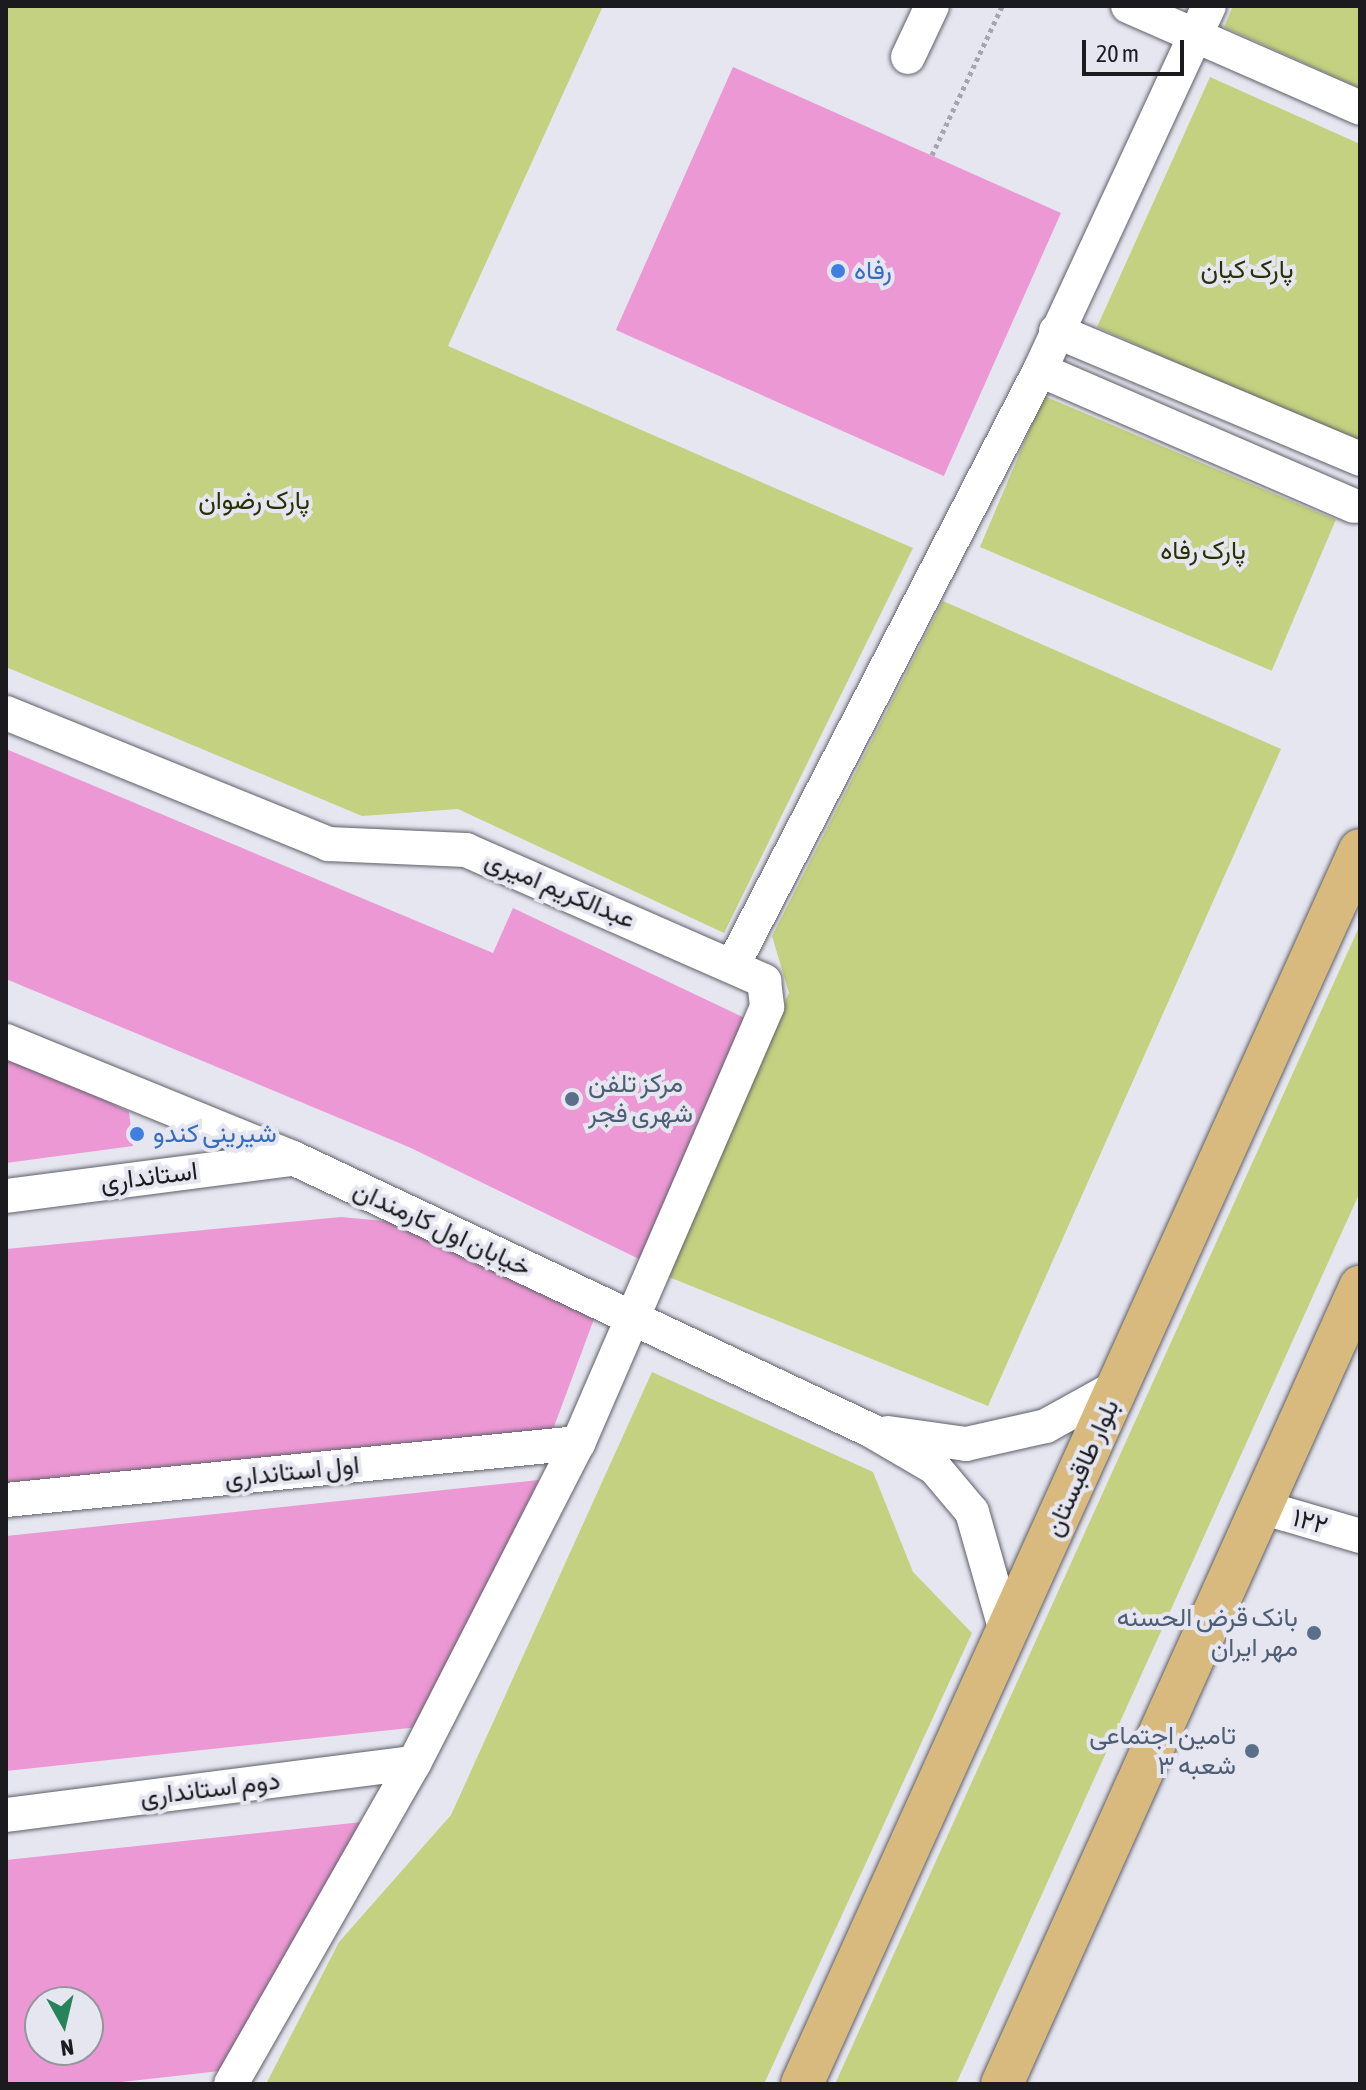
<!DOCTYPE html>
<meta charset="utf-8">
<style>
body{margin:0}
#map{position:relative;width:1366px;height:2090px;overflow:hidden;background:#e6e6f1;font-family:"Asap Condensed",Vazirmatn,sans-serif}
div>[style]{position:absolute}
.green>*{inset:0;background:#c3d180;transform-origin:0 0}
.building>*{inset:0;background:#ec98d4;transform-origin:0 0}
.path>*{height:5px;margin-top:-2.5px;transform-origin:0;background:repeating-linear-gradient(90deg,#a5a5ae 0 4px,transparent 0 8px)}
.roads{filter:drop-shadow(0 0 2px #5f5f68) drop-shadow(0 0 2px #5f5f68)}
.minor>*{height:34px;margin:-17px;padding:0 17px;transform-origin:17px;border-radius:17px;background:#fff}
.major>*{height:42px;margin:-21px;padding:0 21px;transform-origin:21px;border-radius:21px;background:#d9ba7e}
.dots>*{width:22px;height:22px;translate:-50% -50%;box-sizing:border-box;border:4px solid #e6e6f1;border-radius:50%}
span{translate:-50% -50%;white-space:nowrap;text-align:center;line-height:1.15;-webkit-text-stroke:8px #e6e6f1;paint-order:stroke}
.park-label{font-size:26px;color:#2a2f04}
.shop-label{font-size:26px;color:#366cbe}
.left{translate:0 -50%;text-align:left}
.street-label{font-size:26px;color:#1b1b1f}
.service-label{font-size:26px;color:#4e5e75}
.right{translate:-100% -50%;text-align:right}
.frame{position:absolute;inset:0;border:8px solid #1b1b1f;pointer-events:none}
.north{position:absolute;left:24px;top:1986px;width:80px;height:80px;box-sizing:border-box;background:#e6e6f1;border:2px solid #95959d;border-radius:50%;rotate:172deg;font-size:22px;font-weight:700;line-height:32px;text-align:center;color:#1b1b1f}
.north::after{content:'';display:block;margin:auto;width:28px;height:36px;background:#27835a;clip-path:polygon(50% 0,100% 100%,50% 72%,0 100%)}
.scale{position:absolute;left:1082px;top:40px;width:102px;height:36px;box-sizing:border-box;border:4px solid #1b1b1f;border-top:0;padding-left:10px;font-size:24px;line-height:28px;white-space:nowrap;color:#1b1b1f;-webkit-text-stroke:6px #e6e6f1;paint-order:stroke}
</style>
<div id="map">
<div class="green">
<div style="clip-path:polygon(6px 6px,603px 6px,448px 346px,913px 548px,724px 933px,458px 809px,362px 816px,6px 667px)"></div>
<div style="clip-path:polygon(1233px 6px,1360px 6px,1360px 88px,1224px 27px)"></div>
<div style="clip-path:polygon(1210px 77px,1360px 144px,1360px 445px,1097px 327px)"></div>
<div style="left:1044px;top:396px;width:317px;height:164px;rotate:23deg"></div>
<div style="clip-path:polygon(943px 601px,1281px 749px,988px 1406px,669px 1277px,789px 993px,772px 936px)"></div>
<div style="clip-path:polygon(1360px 925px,1360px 1192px,956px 2084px,835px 2084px)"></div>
<div style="clip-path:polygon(652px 1372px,873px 1472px,913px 1572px,972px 1633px,764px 2084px,266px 2084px,339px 1942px,451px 1815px)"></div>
</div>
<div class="building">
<div style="left:733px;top:67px;width:359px;height:288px;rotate:24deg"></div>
<div style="clip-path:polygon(6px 749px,493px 953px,513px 908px,749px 1020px,639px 1259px,411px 1148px,6px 979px)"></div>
<div style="clip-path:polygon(6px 1051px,129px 1112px,133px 1146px,6px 1163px)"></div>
<div style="clip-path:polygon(341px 1217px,406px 1223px,594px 1319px,552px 1432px,6px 1483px,6px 1249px)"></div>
<div style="clip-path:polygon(539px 1480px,419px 1727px,6px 1771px,6px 1536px)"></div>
<div style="clip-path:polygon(evenodd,362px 1822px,220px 2071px,104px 2084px,6px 2084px,6px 1860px,362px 1822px,40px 2002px,88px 2002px,88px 2050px,40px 2050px,40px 2002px)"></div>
</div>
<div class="path">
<div style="left:932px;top:155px;width:165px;rotate:-64.8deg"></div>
</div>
<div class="roads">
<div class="minor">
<div style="left:1128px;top:6px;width:253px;rotate:23.7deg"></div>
<div style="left:908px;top:57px;width:56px;rotate:-64.8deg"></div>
<div style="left:1056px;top:331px;width:330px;rotate:22.8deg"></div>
<div style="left:1040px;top:370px;width:342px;rotate:23.4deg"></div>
<div style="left:6px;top:713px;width:348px;rotate:22.1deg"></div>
<div style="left:328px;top:844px;width:138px;rotate:2.5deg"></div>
<div style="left:466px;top:850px;width:326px;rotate:23.7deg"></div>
<div style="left:764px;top:981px;width:26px;rotate:83deg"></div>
<div style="left:767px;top:1007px;width:475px;rotate:113.4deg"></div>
<div style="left:578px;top:1443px;width:360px;rotate:117.1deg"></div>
<div style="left:414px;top:1763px;width:369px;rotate:119.7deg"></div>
<div style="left:733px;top:965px;width:670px;rotate:-62.71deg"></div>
<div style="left:1040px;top:370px;width:401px;rotate:-65.1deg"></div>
<div style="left:6px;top:1041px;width:310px;rotate:22.2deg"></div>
<div style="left:293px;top:1158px;width:640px;rotate:25.24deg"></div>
<div style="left:872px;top:1431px;width:73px;rotate:30.4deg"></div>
<div style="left:935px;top:1468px;width:57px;rotate:49.9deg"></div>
<div style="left:972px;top:1512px;width:128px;rotate:74.1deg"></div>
<div style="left:6px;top:1196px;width:285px;rotate:-7.4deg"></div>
<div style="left:888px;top:1433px;width:79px;rotate:8deg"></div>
<div style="left:966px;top:1444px;width:82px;rotate:-12.7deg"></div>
<div style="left:1046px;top:1426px;width:85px;rotate:-29deg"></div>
<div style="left:6px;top:1500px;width:575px;rotate:-5.69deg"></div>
<div style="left:1261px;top:1507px;width:103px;rotate:16.3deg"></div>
<div style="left:6px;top:1815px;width:411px;rotate:-7.3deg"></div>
</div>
<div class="major">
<div style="left:802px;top:2084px;width:1354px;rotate:-65.67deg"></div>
<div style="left:1002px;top:2084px;width:874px;rotate:-65.81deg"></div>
</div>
</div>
<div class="dots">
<div style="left:838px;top:271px;background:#3f7fe0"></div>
<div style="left:572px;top:1099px;background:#5c6f8a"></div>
<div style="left:137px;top:1134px;background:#3f7fe0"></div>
<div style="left:1314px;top:1633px;background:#5c6f8a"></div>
<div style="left:1252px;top:1751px;background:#5c6f8a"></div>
</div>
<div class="park-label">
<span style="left:1247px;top:270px">پارک کیان</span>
<span style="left:254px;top:501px">پارک رضوان</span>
<span style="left:1203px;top:551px">پارک رفاه</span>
</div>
<div class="shop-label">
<span class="left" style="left:854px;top:271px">رفاه</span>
<span class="left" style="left:153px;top:1134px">شیرینی کندو</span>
</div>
<div class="street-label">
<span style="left:560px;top:890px;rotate:23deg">عبدالکریم امیری</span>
<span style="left:149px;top:1177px;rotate:-7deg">استانداری</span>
<span style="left:442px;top:1229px;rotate:25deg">خیابان اول کارمندان</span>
<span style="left:1082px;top:1468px;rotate:-66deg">بلوار طاقبستان</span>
<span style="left:292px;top:1472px;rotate:-6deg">اول استانداری</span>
<span style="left:1310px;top:1522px;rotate:16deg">۱۲۲</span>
<span style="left:210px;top:1789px;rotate:-7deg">دوم استانداری</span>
</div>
<div class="service-label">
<span class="left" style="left:588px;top:1099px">مرکز تلفن<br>شهری فجر</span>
<span class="right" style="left:1298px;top:1633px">بانک قرض الحسنه<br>مهر ایران</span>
<span class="right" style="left:1236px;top:1751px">تامین اجتماعی<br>شعبه ۳</span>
</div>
<div class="frame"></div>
<div class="north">N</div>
<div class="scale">20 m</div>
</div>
